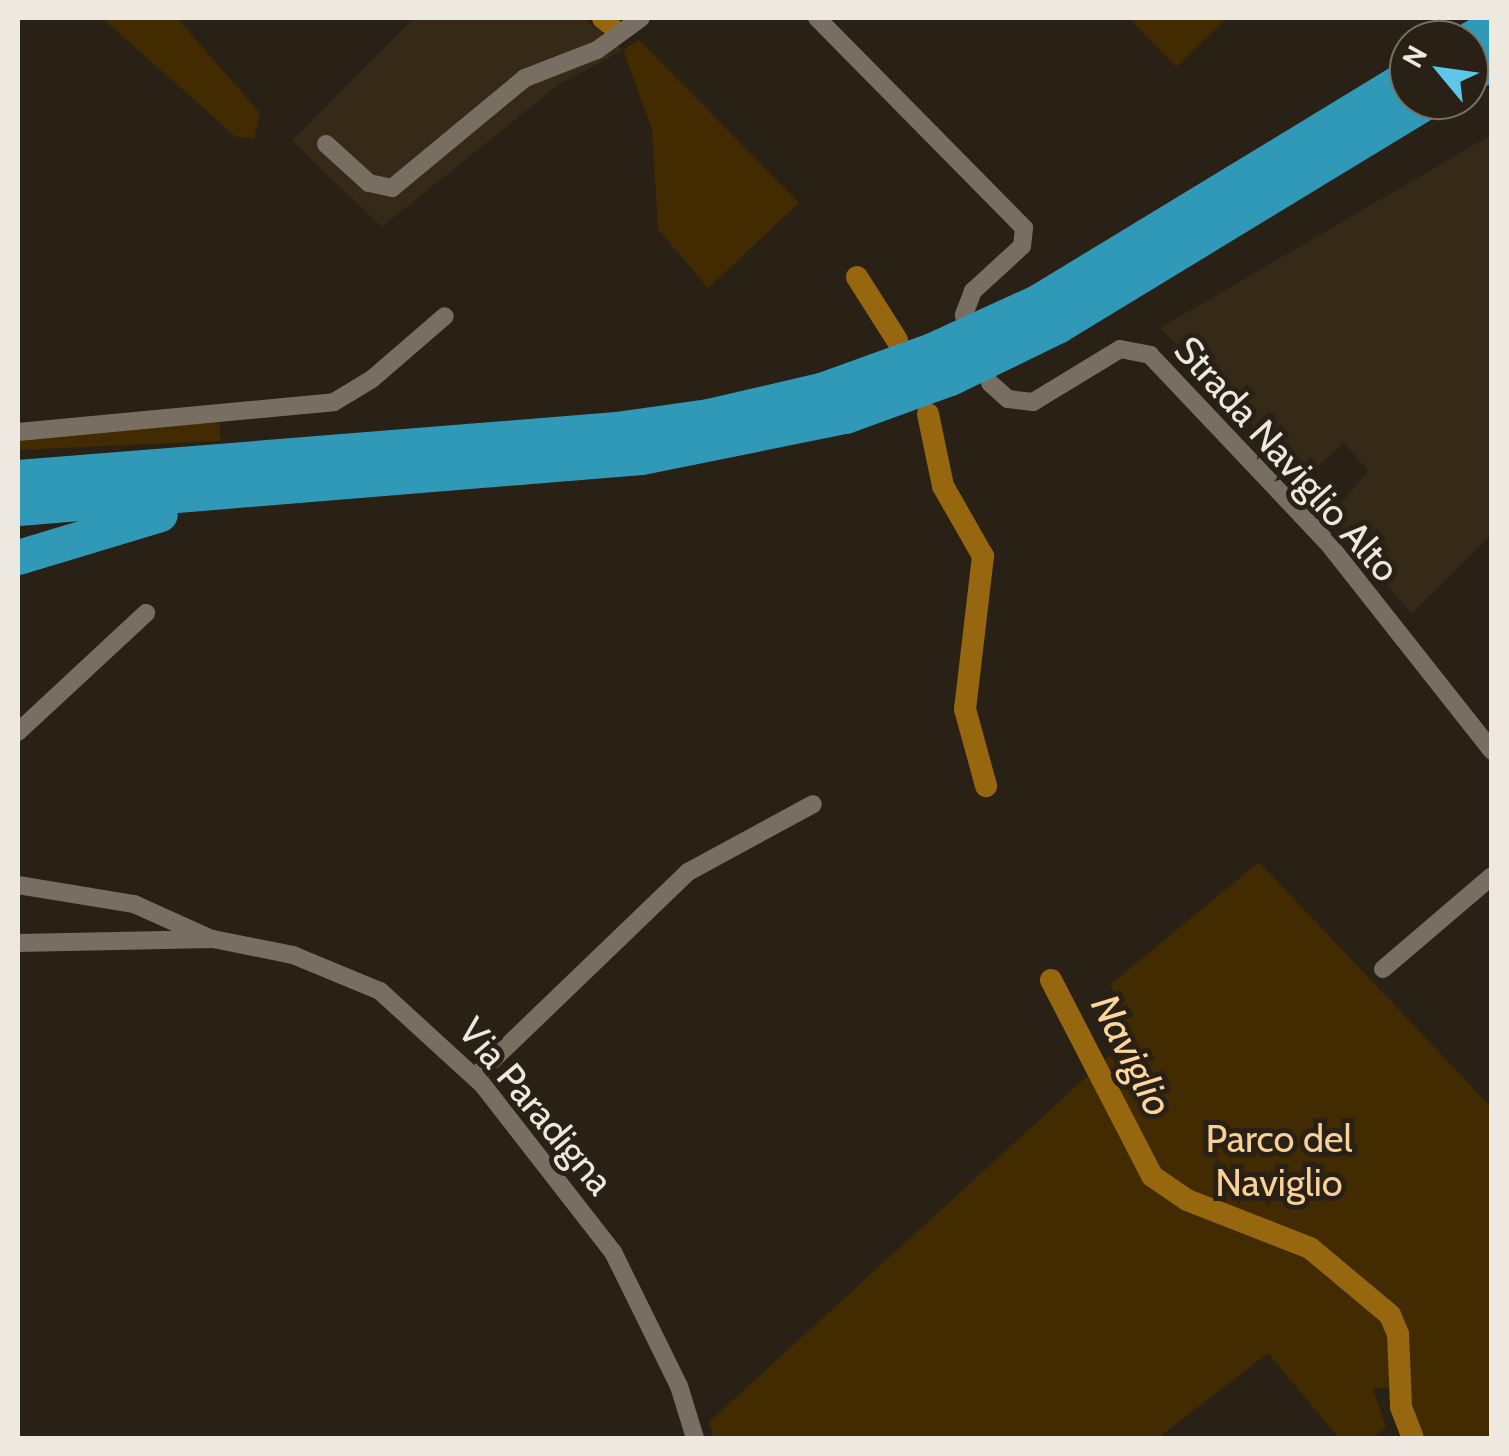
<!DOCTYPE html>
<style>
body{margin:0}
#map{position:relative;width:1509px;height:1456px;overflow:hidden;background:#292115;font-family:Cabin,sans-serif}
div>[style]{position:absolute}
.built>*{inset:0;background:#352918}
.green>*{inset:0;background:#422b01}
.canal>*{height:22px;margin:-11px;padding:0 11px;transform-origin:11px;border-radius:11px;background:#97670f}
.street>*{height:18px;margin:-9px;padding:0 9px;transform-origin:9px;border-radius:9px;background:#786e61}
.highway>*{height:35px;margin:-17.5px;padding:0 17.5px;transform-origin:17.5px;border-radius:17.5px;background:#3099b7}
span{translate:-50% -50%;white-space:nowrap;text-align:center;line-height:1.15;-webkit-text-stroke:10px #292115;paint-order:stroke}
.street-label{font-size:38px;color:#ede8e0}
.park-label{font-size:38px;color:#f8d098}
.water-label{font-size:40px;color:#fdd59d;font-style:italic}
.frame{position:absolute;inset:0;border:20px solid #ede8e0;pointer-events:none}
.north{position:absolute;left:1389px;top:20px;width:100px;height:100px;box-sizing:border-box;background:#292115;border:2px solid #777166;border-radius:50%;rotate:299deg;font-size:28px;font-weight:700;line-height:40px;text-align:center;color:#ede8e0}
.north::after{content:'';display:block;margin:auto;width:35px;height:45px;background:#5dc7e8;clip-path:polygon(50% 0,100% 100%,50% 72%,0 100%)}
</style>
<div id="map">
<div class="built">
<div style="clip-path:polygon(414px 18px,584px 18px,623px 50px,558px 85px,382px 227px,292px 141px)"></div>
<div style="clip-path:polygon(1491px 135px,1491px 535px,1411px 614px,1331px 515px,1368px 471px,1344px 443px,1304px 479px,1160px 328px)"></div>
</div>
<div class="green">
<div style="clip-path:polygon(102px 18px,177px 18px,260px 113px,254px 138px,236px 137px)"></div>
<div style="clip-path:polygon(1129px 18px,1227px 18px,1176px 67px)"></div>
<div style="clip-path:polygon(639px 40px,799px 203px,708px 288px,658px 229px,652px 129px,623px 50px)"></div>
<div style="clip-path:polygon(219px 421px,221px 441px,18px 450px,18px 437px)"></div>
<div style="clip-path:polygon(1259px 862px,1491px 1107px,1491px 1438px,1421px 1438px,1410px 1423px,1406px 1385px,1373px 1389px,1386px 1427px,1373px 1438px,1339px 1438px,1268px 1353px,1158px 1438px,714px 1438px,709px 1422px,1129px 1038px,1111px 984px)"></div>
</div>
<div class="canal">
<div style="left:603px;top:18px;width:8px;rotate:40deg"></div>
<div style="left:857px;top:277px;width:75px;rotate:57.6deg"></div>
<div style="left:928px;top:414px;width:74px;rotate:78.2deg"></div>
<div style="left:943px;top:486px;width:81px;rotate:60.3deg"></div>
<div style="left:983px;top:556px;width:154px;rotate:96.7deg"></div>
<div style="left:965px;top:709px;width:80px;rotate:74.7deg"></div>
<div style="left:1051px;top:980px;width:220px;rotate:62.7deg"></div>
<div style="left:1152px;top:1176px;width:42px;rotate:34.4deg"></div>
<div style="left:1187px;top:1200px;width:132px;rotate:21.3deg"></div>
<div style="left:1310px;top:1248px;width:104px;rotate:39.9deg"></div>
<div style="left:1390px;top:1315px;width:21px;rotate:67deg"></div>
<div style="left:1398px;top:1334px;width:73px;rotate:87.6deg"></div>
<div style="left:1401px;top:1407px;width:33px;rotate:69deg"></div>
</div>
<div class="street">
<div style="left:817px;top:18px;width:295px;rotate:45.4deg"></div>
<div style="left:1024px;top:228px;width:18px;rotate:96deg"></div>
<div style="left:1022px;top:246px;width:67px;rotate:137.4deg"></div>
<div style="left:973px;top:291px;width:26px;rotate:111deg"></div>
<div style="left:326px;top:144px;width:58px;rotate:42.2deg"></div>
<div style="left:369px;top:183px;width:24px;rotate:12deg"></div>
<div style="left:392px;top:188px;width:173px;rotate:-39.6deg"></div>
<div style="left:525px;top:78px;width:77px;rotate:-21.3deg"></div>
<div style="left:597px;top:50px;width:54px;rotate:-36deg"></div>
<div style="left:990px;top:383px;width:24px;rotate:42deg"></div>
<div style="left:1008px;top:399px;width:25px;rotate:7deg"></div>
<div style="left:1033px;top:402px;width:102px;rotate:-31.3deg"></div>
<div style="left:1120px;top:349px;width:31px;rotate:11deg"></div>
<div style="left:1150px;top:355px;width:257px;rotate:46.6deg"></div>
<div style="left:1327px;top:542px;width:266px;rotate:51.7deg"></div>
<div style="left:18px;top:432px;width:317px;rotate:-5.4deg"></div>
<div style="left:334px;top:402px;width:44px;rotate:-31.2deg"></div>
<div style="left:372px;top:379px;width:96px;rotate:-40.8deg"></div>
<div style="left:18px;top:732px;width:175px;rotate:-42.9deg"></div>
<div style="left:18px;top:885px;width:118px;rotate:9.3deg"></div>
<div style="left:134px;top:904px;width:85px;rotate:24.2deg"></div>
<div style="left:18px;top:943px;width:195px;rotate:-1.2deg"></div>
<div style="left:213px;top:939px;width:82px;rotate:11.3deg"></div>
<div style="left:293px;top:955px;width:94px;rotate:22.5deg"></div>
<div style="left:380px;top:991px;width:138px;rotate:42.4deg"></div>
<div style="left:482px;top:1084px;width:213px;rotate:52.1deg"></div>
<div style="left:613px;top:1252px;width:149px;rotate:63.8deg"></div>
<div style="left:679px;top:1386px;width:54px;rotate:72.9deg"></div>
<div style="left:1383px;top:969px;width:143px;rotate:-40.5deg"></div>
<div style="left:475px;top:1077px;width:296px;rotate:-43.9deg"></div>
<div style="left:688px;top:872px;width:142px;rotate:-28.5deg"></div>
</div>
<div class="highway">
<div style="left:1468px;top:40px;width:28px;rotate:-30deg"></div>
<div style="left:1469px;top:75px;width:26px;rotate:-29deg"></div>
<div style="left:18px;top:477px;width:600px;rotate:-4.59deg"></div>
<div style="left:616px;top:429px;width:93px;rotate:-8deg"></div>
<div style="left:708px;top:416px;width:116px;rotate:-13deg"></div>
<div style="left:821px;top:390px;width:118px;rotate:-19.8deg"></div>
<div style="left:932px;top:350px;width:115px;rotate:-24.6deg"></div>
<div style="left:1037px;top:302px;width:435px;rotate:-31.3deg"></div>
<div style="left:18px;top:508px;width:625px;rotate:-4.68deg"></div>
<div style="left:641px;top:457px;width:208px;rotate:-11.4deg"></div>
<div style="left:845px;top:416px;width:112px;rotate:-19.9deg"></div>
<div style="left:950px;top:378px;width:119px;rotate:-25.9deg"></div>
<div style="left:1057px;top:326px;width:434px;rotate:-31.3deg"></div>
<div style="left:18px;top:557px;width:148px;rotate:-16.8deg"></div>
</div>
<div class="street-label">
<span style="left:1287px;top:459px;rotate:48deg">Strada Naviglio Alto</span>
<span style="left:536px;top:1106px;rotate:50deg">Via Paradigna</span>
</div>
<div class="park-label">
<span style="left:1279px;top:1161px">Parco del<br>Naviglio</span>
</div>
<div class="water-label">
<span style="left:1132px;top:1055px;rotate:63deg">Naviglio</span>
</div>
<div class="frame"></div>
<div class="north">N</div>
</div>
